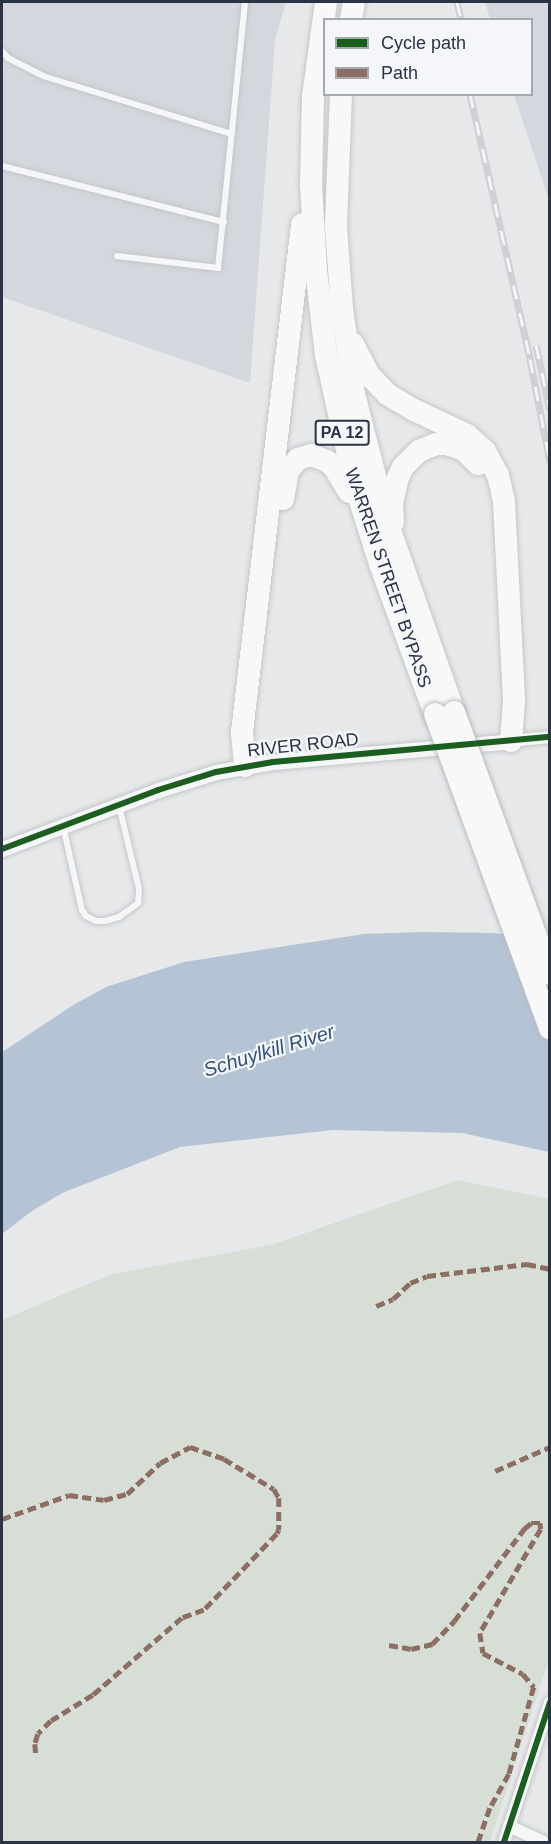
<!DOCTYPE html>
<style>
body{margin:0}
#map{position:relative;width:551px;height:1844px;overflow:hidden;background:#e6e8ea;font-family:Arial,sans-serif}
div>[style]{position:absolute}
.built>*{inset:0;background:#d4d7dd}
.green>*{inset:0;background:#d6ded6}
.water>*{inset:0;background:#b4c4d5}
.roads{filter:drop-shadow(0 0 2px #c4c6c8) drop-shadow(0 0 2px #c4c6c8)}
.service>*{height:6px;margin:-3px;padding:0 3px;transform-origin:3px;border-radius:3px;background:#f5f6f7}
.minor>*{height:12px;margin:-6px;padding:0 6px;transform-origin:6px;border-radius:6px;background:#f5f6f7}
.tertiary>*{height:15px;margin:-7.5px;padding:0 7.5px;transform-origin:7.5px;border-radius:7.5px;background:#f5f6f7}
.motorway>*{height:22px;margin:-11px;padding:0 11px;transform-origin:11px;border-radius:11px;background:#f8f8f8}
.rail>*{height:7px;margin-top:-3.5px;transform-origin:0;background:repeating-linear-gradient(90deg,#f4f6f9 0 14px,#cecfd2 0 28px);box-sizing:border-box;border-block:2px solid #cecfd2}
.bridges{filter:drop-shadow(0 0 2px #b8bbbf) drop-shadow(0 0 2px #b8bbbf)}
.motorway-bridge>*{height:22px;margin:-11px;padding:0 11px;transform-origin:11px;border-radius:11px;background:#f8f8f8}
.quiet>*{height:4.5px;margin-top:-2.25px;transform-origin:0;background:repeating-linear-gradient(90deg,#8d6e63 0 9px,transparent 0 13.5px)}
.cycleway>*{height:6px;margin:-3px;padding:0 3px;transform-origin:3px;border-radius:3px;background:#1b5e20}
span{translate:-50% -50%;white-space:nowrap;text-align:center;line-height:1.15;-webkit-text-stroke:4.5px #f4f6f9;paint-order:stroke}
.shield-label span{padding:2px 4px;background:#f4f6f9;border:2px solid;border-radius:4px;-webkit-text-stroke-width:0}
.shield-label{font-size:16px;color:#2b3445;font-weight:700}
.street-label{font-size:18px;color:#2b3445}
.water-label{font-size:20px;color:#34527a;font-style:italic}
.frame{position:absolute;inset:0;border:3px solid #2b3445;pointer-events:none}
.legend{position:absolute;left:323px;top:18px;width:210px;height:78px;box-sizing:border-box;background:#f4f6f9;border:2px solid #a4a8b1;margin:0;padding:8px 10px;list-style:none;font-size:18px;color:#2b3445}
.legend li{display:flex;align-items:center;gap:12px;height:30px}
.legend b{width:30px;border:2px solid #a4a8b1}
</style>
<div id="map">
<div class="built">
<div style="clip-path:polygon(2px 2px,286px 2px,275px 40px,250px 383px,2px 297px)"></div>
<div style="clip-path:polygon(485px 2px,549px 2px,549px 200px,514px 95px,532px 94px,532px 20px,490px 19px)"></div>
</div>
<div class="green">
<div style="clip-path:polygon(458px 1180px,550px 1199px,549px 1659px,490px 1842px,2px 1842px,2px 1320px,112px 1274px,271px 1245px)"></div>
</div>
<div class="water">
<div style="clip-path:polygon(424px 932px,494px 933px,549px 940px,549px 1152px,462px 1133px,333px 1130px,180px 1147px,62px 1193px,32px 1211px,2px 1234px,2px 1052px,75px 1004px,106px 987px,184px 962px,364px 934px)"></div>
</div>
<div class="roads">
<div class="service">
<div style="left:2px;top:51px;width:9px;rotate:49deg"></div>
<div style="left:8px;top:58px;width:39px;rotate:27deg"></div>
<div style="left:43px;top:76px;width:197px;rotate:17.1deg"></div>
<div style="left:2px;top:166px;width:229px;rotate:14.2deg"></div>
<div style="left:117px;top:256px;width:102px;rotate:6.8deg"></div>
<div style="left:218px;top:268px;width:267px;rotate:-84.2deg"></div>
<div style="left:63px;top:826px;width:86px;rotate:77.3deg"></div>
<div style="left:82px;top:910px;width:7px;rotate:56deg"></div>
<div style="left:86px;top:916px;width:11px;rotate:27deg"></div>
<div style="left:96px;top:921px;width:9px"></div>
<div style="left:105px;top:921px;width:15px;rotate:-16deg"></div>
<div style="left:119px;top:917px;width:24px;rotate:-36deg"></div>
<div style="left:138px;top:903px;width:14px;rotate:-86deg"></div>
<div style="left:139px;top:889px;width:85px;rotate:-103.5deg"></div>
</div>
<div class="minor">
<div style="left:511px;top:741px;width:39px;rotate:-6deg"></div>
<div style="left:509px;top:1826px;width:38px;rotate:25deg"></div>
<div style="left:504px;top:1842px;width:147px;rotate:-71.8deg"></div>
</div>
<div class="tertiary">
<div style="left:2px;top:849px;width:167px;rotate:-20.7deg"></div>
<div style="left:158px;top:790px;width:61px;rotate:-17.2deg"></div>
<div style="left:216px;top:772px;width:58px;rotate:-10deg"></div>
<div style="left:273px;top:762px;width:239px;rotate:-5deg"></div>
</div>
<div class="motorway">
<div style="left:326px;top:2px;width:96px;rotate:97.8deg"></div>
<div style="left:313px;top:97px;width:87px;rotate:91.3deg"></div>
<div style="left:311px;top:184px;width:86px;rotate:86.7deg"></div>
<div style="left:316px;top:270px;width:86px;rotate:83.3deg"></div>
<div style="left:326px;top:355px;width:130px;rotate:77.6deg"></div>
<div style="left:354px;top:482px;width:86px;rotate:72.4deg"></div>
<div style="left:380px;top:564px;width:160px;rotate:69.9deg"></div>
<div style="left:351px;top:20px;width:18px;rotate:-81deg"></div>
<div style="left:341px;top:94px;width:133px;rotate:92.2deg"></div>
<div style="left:336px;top:227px;width:81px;rotate:85.8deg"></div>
<div style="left:342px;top:308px;width:87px;rotate:82.1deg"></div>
<div style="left:354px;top:394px;width:129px;rotate:75.6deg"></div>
<div style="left:386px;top:519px;width:205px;rotate:70.6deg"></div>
<div style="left:353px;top:344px;width:34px;rotate:63deg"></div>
<div style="left:368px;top:374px;width:28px;rotate:46deg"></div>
<div style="left:387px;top:394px;width:29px;rotate:31deg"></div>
<div style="left:412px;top:409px;width:61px;rotate:25.3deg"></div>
<div style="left:467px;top:435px;width:24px;rotate:42deg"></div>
<div style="left:485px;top:451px;width:27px;rotate:62deg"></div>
<div style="left:498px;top:475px;width:28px;rotate:77deg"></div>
<div style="left:504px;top:502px;width:199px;rotate:87.1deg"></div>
<div style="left:514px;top:701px;width:40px;rotate:94.3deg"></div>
<div style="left:283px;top:499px;width:28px;rotate:-80deg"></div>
<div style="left:288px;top:471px;width:16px;rotate:-50deg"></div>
<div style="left:298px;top:459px;width:14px;rotate:-17deg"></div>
<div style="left:311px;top:455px;width:17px;rotate:21deg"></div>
<div style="left:327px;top:461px;width:9px;rotate:41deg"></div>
<div style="left:334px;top:467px;width:29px;rotate:59deg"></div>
<div style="left:393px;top:522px;width:19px;rotate:-93deg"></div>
<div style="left:392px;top:503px;width:26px;rotate:-77deg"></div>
<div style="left:398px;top:478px;width:12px;rotate:-66deg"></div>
<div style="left:403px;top:467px;width:23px;rotate:-45deg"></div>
<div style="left:419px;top:451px;width:18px;rotate:-22deg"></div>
<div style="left:436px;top:444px;width:10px"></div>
<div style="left:446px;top:444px;width:19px;rotate:18deg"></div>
<div style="left:464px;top:450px;width:20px;rotate:45deg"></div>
<div style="left:245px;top:766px;width:34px;rotate:-95deg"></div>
<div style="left:242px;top:732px;width:511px;rotate:-83.25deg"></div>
</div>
</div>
<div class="rail">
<div style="left:457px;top:2px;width:18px;rotate:77deg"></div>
<div style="left:470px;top:94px;width:272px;rotate:77.2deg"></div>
<div style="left:530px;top:359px;width:105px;rotate:79deg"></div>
<div style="left:536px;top:345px;width:66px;rotate:77.8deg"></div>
</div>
<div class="bridges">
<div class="motorway-bridge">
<div style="left:454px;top:712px;width:279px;rotate:69.9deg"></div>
<div style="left:435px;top:714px;width:335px;rotate:69.9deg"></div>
</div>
</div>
<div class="quiet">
<div style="left:376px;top:1306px;width:18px;rotate:-22deg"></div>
<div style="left:393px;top:1299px;width:23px;rotate:-43deg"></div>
<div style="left:410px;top:1283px;width:18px;rotate:-22deg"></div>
<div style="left:427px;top:1276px;width:101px;rotate:-6.8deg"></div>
<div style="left:527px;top:1264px;width:24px;rotate:12deg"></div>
<div style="left:495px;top:1471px;width:60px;rotate:-23.6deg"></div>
<div style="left:2px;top:1519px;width:71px;rotate:-19.7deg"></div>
<div style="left:69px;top:1495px;width:35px;rotate:8deg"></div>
<div style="left:104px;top:1500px;width:24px;rotate:-15deg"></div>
<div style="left:127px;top:1494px;width:45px;rotate:-43.2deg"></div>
<div style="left:160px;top:1463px;width:34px;rotate:-28deg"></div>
<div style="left:190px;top:1447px;width:36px;rotate:19deg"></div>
<div style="left:224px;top:1459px;width:58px;rotate:31deg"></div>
<div style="left:274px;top:1489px;width:10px;rotate:61deg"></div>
<div style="left:279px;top:1498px;width:32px;rotate:90deg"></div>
<div style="left:279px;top:1530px;width:4px;rotate:117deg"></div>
<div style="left:277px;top:1534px;width:105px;rotate:133.8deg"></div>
<div style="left:204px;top:1610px;width:23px;rotate:160deg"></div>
<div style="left:182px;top:1618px;width:118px;rotate:139.1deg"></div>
<div style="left:93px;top:1695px;width:49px;rotate:148.2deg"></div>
<div style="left:51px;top:1721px;width:18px;rotate:135deg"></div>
<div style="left:38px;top:1734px;width:10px;rotate:107deg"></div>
<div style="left:35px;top:1744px;width:12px;rotate:85deg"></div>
<div style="left:389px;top:1645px;width:22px;rotate:10deg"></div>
<div style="left:411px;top:1649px;width:22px;rotate:-13deg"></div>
<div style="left:432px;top:1644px;width:32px;rotate:-46deg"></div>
<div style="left:454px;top:1621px;width:116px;rotate:-52.7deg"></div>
<div style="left:524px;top:1529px;width:9px;rotate:-41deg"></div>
<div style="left:531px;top:1523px;width:9px"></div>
<div style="left:540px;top:1523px;width:6px;rotate:81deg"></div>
<div style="left:541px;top:1529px;width:121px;rotate:120.4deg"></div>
<div style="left:480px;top:1633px;width:20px;rotate:81deg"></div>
<div style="left:483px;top:1653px;width:45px;rotate:27.7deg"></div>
<div style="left:523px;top:1674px;width:17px;rotate:50deg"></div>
<div style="left:534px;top:1687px;width:91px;rotate:106deg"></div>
<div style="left:509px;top:1774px;width:39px;rotate:119deg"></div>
<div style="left:490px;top:1808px;width:36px;rotate:109deg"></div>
</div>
<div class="cycleway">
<div style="left:2px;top:849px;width:167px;rotate:-20.7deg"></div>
<div style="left:158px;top:790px;width:61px;rotate:-17.2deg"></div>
<div style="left:216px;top:772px;width:58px;rotate:-10deg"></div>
<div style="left:273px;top:762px;width:278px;rotate:-5.2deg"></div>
<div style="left:504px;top:1842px;width:147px;rotate:-71.8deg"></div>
</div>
<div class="shield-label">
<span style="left:342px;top:433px">PA 12</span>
</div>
<div class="street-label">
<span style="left:388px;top:578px;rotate:71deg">WARREN STREET BYPASS</span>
<span style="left:303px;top:745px;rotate:-6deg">RIVER ROAD</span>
</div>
<div class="water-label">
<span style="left:269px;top:1051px;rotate:-17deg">Schuylkill River</span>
</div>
<div class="frame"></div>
<ul class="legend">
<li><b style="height:8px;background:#1b5e20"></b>Cycle path</li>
<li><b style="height:8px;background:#8d6e63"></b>Path</li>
</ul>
</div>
